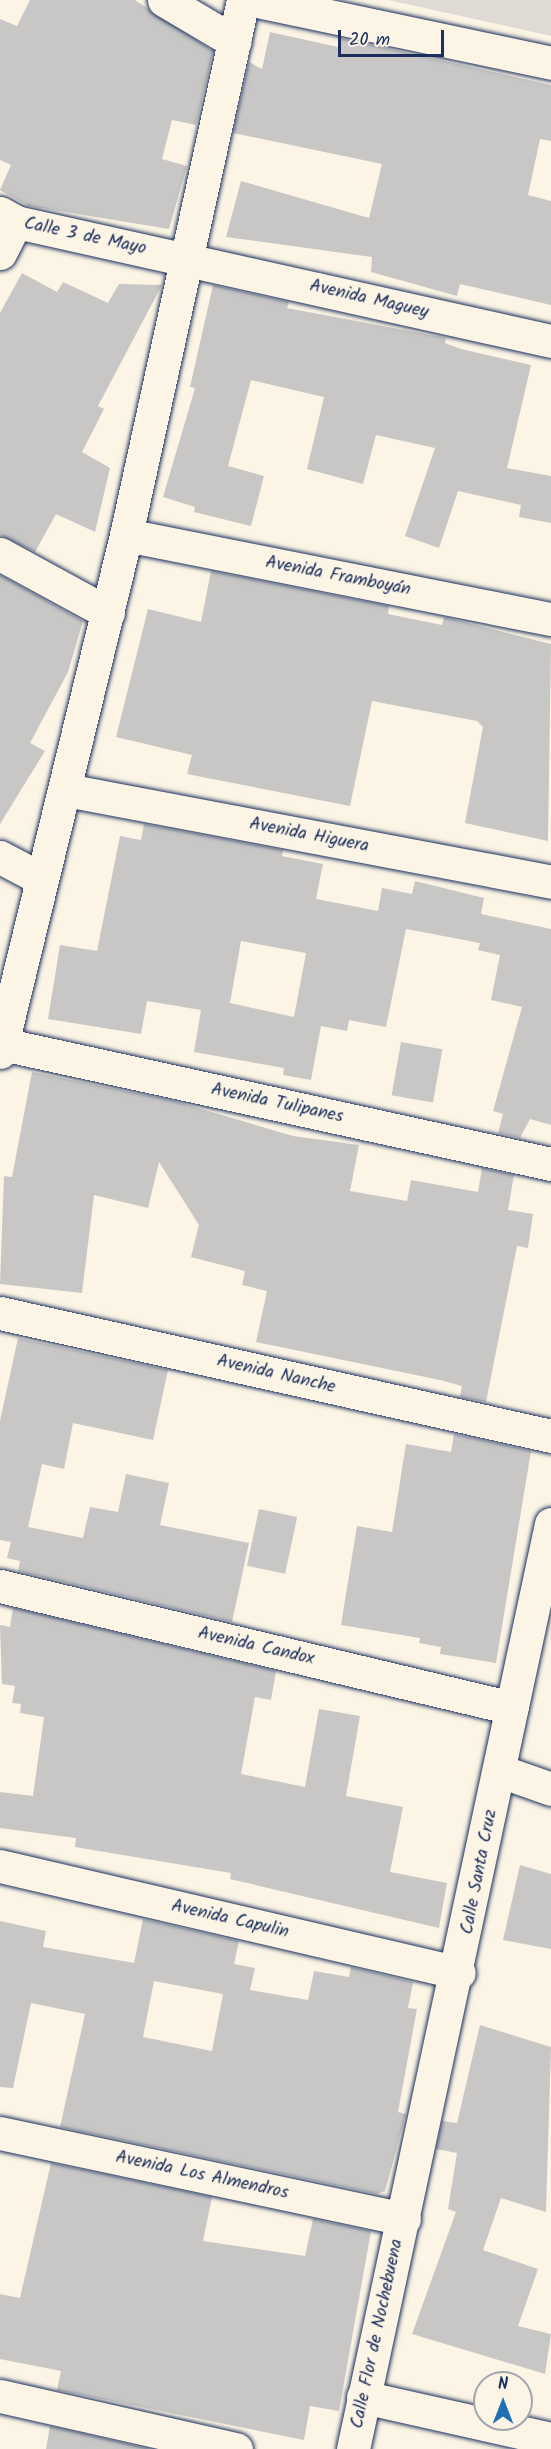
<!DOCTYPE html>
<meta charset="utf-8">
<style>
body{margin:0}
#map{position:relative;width:551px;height:2449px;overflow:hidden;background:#fcf5e5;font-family:Kalam,sans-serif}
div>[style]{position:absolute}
.green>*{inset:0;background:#dfdbd4}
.building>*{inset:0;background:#c8c7c6;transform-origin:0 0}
.roads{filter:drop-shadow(0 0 2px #1b2f5e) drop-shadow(0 0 2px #1b2f5e)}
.street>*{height:33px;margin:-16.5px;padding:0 16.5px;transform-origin:16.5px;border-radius:16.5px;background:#fcf5e5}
.secondary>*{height:33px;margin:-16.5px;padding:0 16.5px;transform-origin:16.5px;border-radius:16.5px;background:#fcf5e5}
span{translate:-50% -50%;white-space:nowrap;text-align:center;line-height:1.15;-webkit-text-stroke:6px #fcf5e5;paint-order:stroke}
.street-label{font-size:18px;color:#1b2f5e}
.north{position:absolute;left:473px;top:2371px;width:60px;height:60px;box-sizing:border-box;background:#fcf5e5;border:2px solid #a2a6af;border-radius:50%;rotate:0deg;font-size:16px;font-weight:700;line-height:24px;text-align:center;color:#1b2f5e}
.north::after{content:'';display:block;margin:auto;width:21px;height:27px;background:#1f6fb2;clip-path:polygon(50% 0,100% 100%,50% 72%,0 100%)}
.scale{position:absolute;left:338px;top:30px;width:106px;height:27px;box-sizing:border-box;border:3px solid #1b2f5e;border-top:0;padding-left:8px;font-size:18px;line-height:21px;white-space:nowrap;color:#1b2f5e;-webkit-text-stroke:4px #fcf5e5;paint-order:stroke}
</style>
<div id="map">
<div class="green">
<div style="clip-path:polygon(388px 0,551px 0,551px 36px)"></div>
</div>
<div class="building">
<div style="clip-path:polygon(30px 0,135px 0,213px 51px,196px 125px,172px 120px,162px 159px,187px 166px,169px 229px,29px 206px,0 190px,11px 165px,0 160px,0 19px,17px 26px)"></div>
<div style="clip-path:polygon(270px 32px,338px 47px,340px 38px,551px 85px,551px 141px,540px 139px,528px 195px,551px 201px,551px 305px,460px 284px,457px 296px,371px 272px,372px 257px,226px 237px,241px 181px,369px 218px,382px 164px,233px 133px,249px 62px,262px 69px)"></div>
<div style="clip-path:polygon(22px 273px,57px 292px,63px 282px,108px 303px,119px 284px,162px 285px,98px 406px,104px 409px,82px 452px,110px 468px,95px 532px,56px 514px,35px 552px,0 535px,0 313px)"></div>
<div style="clip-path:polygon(213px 285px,289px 302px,287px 308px,446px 338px,445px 343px,461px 349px,531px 365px,507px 468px,551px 476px,551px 523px,519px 517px,521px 505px,458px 491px,439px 548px,405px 536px,435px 448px,376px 435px,363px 484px,307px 469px,324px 397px,251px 380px,228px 466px,264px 476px,251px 526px,194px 512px,195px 507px,163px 497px,195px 388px,190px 387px)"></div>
<div style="clip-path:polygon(211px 571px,389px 606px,388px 614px,442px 625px,444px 617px,551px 644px,548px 841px,465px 823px,483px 727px,477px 721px,372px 701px,350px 806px,187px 774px,192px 755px,116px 737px,148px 609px,201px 622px)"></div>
<div style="clip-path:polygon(0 575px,83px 621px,68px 672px,30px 743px,45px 751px,0 824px)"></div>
<div style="clip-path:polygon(evenodd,144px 824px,283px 850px,282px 856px,323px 864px,316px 899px,378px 911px,382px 888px,412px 894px,415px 881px,484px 898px,481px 914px,551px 929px,551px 1125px,530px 1119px,520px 1138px,498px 1133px,503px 1114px,493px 1111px,522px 1007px,491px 1000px,500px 955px,478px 950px,480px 943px,406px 929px,386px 1027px,349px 1020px,347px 1031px,321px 1026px,311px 1080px,283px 1075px,284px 1068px,194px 1052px,201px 1010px,147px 1001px,141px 1034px,48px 1019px,60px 945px,97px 951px,120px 836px,141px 840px,144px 824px,241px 941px,306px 953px,294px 1017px,230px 1003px,241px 941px)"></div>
<div style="left:401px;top:1042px;width:42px;height:54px;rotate:10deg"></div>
<div style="clip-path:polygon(32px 1072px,174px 1101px,293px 1136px,359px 1145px,350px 1191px,407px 1201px,411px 1180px,478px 1192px,482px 1168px,514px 1175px,508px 1210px,533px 1214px,528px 1248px,517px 1246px,486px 1402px,460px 1397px,462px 1386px,440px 1380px,256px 1342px,267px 1291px,242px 1285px,245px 1271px,191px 1257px,199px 1225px,159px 1162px,148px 1208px,94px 1195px,82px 1293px,0 1284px,4px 1176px,12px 1177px)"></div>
<div style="clip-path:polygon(18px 1338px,168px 1370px,153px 1440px,73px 1423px,64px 1469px,42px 1464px,28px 1527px,83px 1538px,90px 1507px,118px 1512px,126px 1474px,169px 1483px,160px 1525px,249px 1543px,232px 1622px,18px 1571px,20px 1561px,7px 1558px,11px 1542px,0 1540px,0 1421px)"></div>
<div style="clip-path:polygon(454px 1434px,531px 1451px,496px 1663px,440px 1654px,441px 1647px,419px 1643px,420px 1638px,341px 1625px,357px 1526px,392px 1532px,406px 1444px,451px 1452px)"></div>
<div style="left:259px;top:1509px;width:39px;height:58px;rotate:12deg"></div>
<div style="clip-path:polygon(13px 1608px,276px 1671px,271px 1700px,255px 1697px,241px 1774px,305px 1787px,319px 1709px,360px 1716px,346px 1796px,403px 1807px,390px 1872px,447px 1883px,439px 1928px,230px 1879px,231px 1873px,75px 1847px,76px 1838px,0 1828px,0 1792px,33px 1796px,44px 1717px,20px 1713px,21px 1704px,12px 1703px,15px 1686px,2px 1684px,0 1625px,10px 1627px)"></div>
<div style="clip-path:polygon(520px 1865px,551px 1874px,551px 1949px,503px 1940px)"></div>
<div style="clip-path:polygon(evenodd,143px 1919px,239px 1941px,234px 1964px,255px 1968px,250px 1990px,308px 2000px,314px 1971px,349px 1977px,351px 1967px,413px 1982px,408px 2008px,417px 2009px,398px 2112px,406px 2114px,385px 2191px,377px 2194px,60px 2127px,85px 2014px,31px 2003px,13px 2088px,0 2087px,0 1921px,46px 1931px,43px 1947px,134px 1963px,143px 1919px,154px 1981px,223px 1994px,212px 2051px,143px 2037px,154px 1981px)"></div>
<div style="clip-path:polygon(480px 2025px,551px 2047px,546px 2212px,501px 2198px,483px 2250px,538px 2269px,518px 2326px,551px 2334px,545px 2374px,412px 2334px,456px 2212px,448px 2209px,457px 2153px,436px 2149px,442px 2121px,457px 2123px)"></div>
<div style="clip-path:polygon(51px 2163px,212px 2197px,203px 2241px,305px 2256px,313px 2219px,371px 2231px,339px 2411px,310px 2406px,304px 2440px,57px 2390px,61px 2371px,0 2359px,0 2294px,20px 2298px)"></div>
<div style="clip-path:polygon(50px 2426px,150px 2449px,46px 2449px)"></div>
</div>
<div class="roads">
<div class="street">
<div style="left:164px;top:0;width:82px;rotate:30.6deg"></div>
<div style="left:253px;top:0;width:305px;rotate:11.9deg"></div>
<div style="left:0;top:213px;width:18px;rotate:29deg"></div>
<div style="left:16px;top:222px;width:548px;rotate:12.54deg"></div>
<div style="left:0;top:253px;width:35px;rotate:-63deg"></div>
<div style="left:126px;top:535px;width:433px;rotate:11.2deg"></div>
<div style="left:0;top:554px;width:123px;rotate:28.6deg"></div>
<div style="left:66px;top:790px;width:494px;rotate:10.7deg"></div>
<div style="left:0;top:857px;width:47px;rotate:27.6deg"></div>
<div style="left:2px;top:1044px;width:562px;rotate:12.33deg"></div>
<div style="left:0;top:1052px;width:532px;rotate:-76.3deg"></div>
<div style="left:126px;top:535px;width:548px;rotate:-77.66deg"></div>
<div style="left:0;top:1313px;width:565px;rotate:12.58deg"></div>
<div style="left:0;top:1586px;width:526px;rotate:13.4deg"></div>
<div style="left:500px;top:1771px;width:54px;rotate:19.4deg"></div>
<div style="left:0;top:1866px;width:471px;rotate:13.1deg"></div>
<div style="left:0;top:2133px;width:413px;rotate:12deg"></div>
<div style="left:0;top:2396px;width:242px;rotate:12.7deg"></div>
<div style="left:363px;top:2397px;width:193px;rotate:12.6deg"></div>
</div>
<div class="secondary">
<div style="left:353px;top:2449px;width:946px;rotate:-77.92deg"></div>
</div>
</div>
<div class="street-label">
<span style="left:85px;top:237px;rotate:12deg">Calle 3 de Mayo</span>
<span style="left:369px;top:300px;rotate:13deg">Avenida Maguey</span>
<span style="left:338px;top:577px;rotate:11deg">Avenida Framboyán</span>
<span style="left:309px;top:836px;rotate:11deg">Avenida Higuera</span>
<span style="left:277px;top:1104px;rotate:12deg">Avenida Tulipanes</span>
<span style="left:276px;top:1375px;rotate:13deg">Avenida Nanche</span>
<span style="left:256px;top:1647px;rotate:13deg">Avenida Candox</span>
<span style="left:480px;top:1872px;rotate:-79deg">Calle Santa Cruz</span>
<span style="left:230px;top:1920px;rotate:13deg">Avenida Capulin</span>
<span style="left:202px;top:2176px;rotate:12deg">Avenida Los Almendros</span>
<span style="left:378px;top:2334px;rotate:-78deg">Calle Flor de Nochebuena</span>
</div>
<div class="north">N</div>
<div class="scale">20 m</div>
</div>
